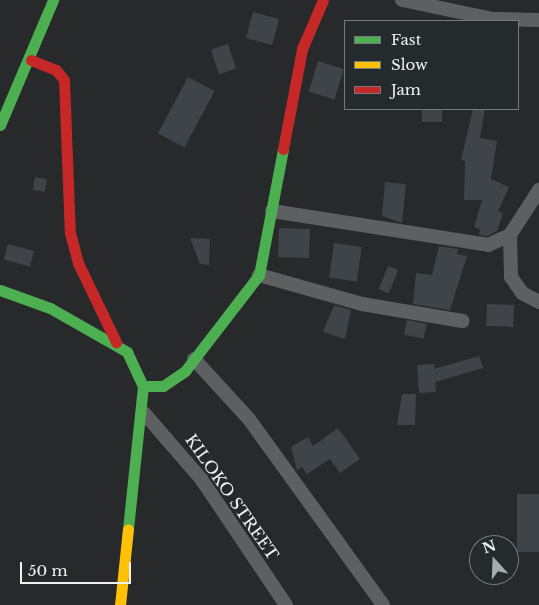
<!DOCTYPE html>
<style>
body{margin:0}
#map{position:relative;width:539px;height:605px;overflow:hidden;background:#27292b;font-family:"Libre Baskerville",serif}
div>[style]{position:absolute}
.building>*{inset:0;background:#3f4449;transform-origin:0 0}
.street>*{height:14px;margin:-7px;padding:0 7px;transform-origin:7px;border-radius:7px;background:#5e5f61}
.fast>*{height:11px;margin:-5.5px;padding:0 5.5px;transform-origin:5.5px;border-radius:5.5px;background:#4caf50}
.slow>*{height:11px;margin:-5.5px;padding:0 5.5px;transform-origin:5.5px;border-radius:5.5px;background:#ffc107}
.jam>*{height:11px;margin:-5.5px;padding:0 5.5px;transform-origin:5.5px;border-radius:5.5px;background:#c62828}
span{translate:-50% -50%;white-space:nowrap;text-align:center;line-height:1.15;-webkit-text-stroke:5px #252a2d;paint-order:stroke}
.street-label{font-size:16px;color:#eef1f3}
.legend{position:absolute;left:344px;top:20px;width:175px;height:90px;box-sizing:border-box;background:#252a2d;border:1px solid #757a7c;margin:0;padding:6px 9px;list-style:none;font-size:15px;color:#eef1f3}
.legend li{display:flex;align-items:center;gap:10px;height:25px}
.legend b{width:25px;border:1px solid #757a7c}
.north{position:absolute;left:469px;top:535px;width:50px;height:50px;box-sizing:border-box;background:#252a2d;border:1px solid #757a7c;border-radius:50%;rotate:340deg;font-size:14px;font-weight:700;line-height:20px;text-align:center;color:#eef1f3}
.north::after{content:'';display:block;margin:auto;width:18px;height:22px;background:#a8abad;clip-path:polygon(50% 0,100% 100%,50% 72%,0 100%)}
.scale{position:absolute;left:20px;top:562px;width:111px;height:22px;box-sizing:border-box;border:2px solid #eef1f3;border-top:0;padding-left:6px;font-size:15px;line-height:18px;white-space:nowrap;color:#eef1f3;-webkit-text-stroke:4px #252a2d;paint-order:stroke}
</style>
<div id="map">
<div class="building">
<div style="left:253px;top:12px;width:27px;height:27px;rotate:15deg"></div>
<div style="left:228px;top:44px;width:26px;height:18px;rotate:72deg"></div>
<div style="left:318px;top:61px;width:27px;height:32px;rotate:17deg"></div>
<div style="left:188px;top:77px;width:30px;height:64px;rotate:28deg"></div>
<div style="left:422px;top:109px;width:20px;height:13px"></div>
<div style="clip-path:polygon(473px 109px,485px 109px,480px 138px,497px 141px,491px 179px,509px 187px,498px 211px,503px 213px,497px 231px,487px 236px,479px 235px,480px 229px,474px 227px,482px 200px,464px 200px,465px 161px,461px 160px)"></div>
<div style="left:35px;top:177px;width:12px;height:13px;rotate:9deg"></div>
<div style="clip-path:polygon(385px 182px,406px 184px,402px 223px,382px 216px)"></div>
<div style="left:279px;top:228px;width:31px;height:29px;rotate:2deg"></div>
<div style="clip-path:polygon(190px 238px,210px 239px,209px 265px,200px 264px)"></div>
<div style="left:334px;top:243px;width:28px;height:35px;rotate:8deg"></div>
<div style="left:8px;top:244px;width:27px;height:16px;rotate:15deg"></div>
<div style="clip-path:polygon(439px 246px,458px 249px,457px 254px,467px 256px,450px 310px,413px 304px,416px 273px,432px 275px)"></div>
<div style="left:388px;top:266px;width:11px;height:25px;rotate:22deg"></div>
<div style="left:487px;top:304px;width:27px;height:22px;rotate:2deg"></div>
<div style="clip-path:polygon(334px 305px,351px 310px,345px 339px,323px 332px)"></div>
<div style="left:407px;top:320px;width:20px;height:15px;rotate:11deg"></div>
<div style="clip-path:polygon(479px 356px,483px 368px,435px 382px,436px 392px,419px 393px,417px 365px,434px 364px,434px 369px)"></div>
<div style="clip-path:polygon(402px 394px,416px 394px,415px 425px,397px 425px)"></div>
<div style="clip-path:polygon(338px 428px,360px 459px,340px 473px,330px 459px,307px 474px,302px 467px,297px 470px,291px 447px,308px 437px,313px 446px)"></div>
<div style="left:539px;top:494px;width:58px;height:22px;rotate:90deg"></div>
</div>
<div class="street">
<div style="left:402px;top:0;width:93px;rotate:11.8deg"></div>
<div style="left:493px;top:19px;width:46px;rotate:1.2deg"></div>
<div style="left:272px;top:211px;width:219px;rotate:8.9deg"></div>
<div style="left:488px;top:245px;width:24px;rotate:-24deg"></div>
<div style="left:510px;top:235px;width:54px;rotate:-57.2deg"></div>
<div style="left:510px;top:235px;width:42px;rotate:88.6deg"></div>
<div style="left:511px;top:277px;width:19px;rotate:55deg"></div>
<div style="left:522px;top:293px;width:19px;rotate:28deg"></div>
<div style="left:259px;top:275px;width:107px;rotate:15.7deg"></div>
<div style="left:362px;top:304px;width:102px;rotate:9.6deg"></div>
<div style="left:194px;top:359px;width:81px;rotate:47.5deg"></div>
<div style="left:249px;top:419px;width:229px;rotate:54.2deg"></div>
<div style="left:144px;top:413px;width:89px;rotate:49.1deg"></div>
<div style="left:202px;top:480px;width:151px;rotate:56.1deg"></div>
</div>
<div class="fast">
<div style="left:0;top:125px;width:136px;rotate:-67deg"></div>
<div style="left:0;top:290px;width:53px;rotate:19.8deg"></div>
<div style="left:50px;top:308px;width:89px;rotate:29.7deg"></div>
<div style="left:127px;top:352px;width:38px;rotate:65deg"></div>
<div style="left:143px;top:386px;width:144px;rotate:96deg"></div>
<div style="left:143px;top:386px;width:20px"></div>
<div style="left:163px;top:386px;width:27px;rotate:-34deg"></div>
<div style="left:185px;top:371px;width:121px;rotate:-52.4deg"></div>
<div style="left:259px;top:275px;width:128px;rotate:-79.2deg"></div>
</div>
<div class="slow">
<div style="left:120px;top:605px;width:76px;rotate:-84deg"></div>
</div>
<div class="jam">
<div style="left:31px;top:60px;width:27px;rotate:22deg"></div>
<div style="left:56px;top:70px;width:13px;rotate:51deg"></div>
<div style="left:64px;top:80px;width:153px;rotate:87.8deg"></div>
<div style="left:70px;top:233px;width:31px;rotate:75deg"></div>
<div style="left:78px;top:263px;width:88px;rotate:64.3deg"></div>
<div style="left:283px;top:149px;width:102px;rotate:-79.2deg"></div>
<div style="left:302px;top:49px;width:53px;rotate:-66.8deg"></div>
</div>
<div class="street-label">
<span style="left:232px;top:497px;rotate:55deg">KILOKO STREET</span>
</div>
<ul class="legend">
<li><b style="height:6px;background:#4caf50"></b>Fast</li>
<li><b style="height:6px;background:#ffc107"></b>Slow</li>
<li><b style="height:6px;background:#c62828"></b>Jam</li>
</ul>
<div class="north">N</div>
<div class="scale">50 m</div>
</div>
